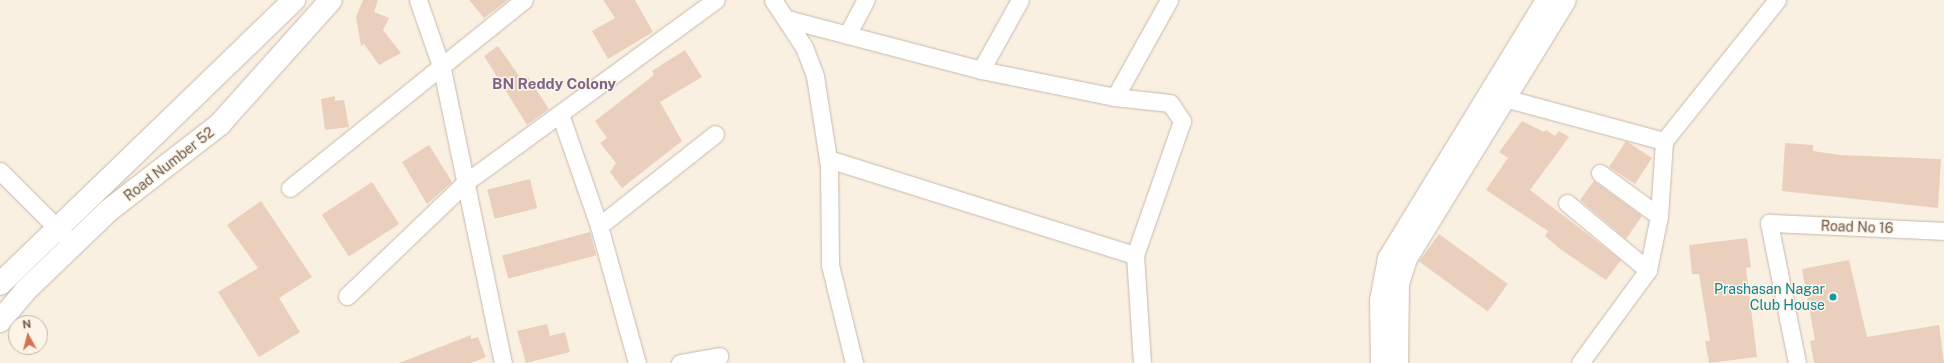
<!DOCTYPE html>
<style>
body{margin:0}
#map{position:relative;width:1944px;height:363px;overflow:hidden;background:#f9f0e2;font-family:"Public Sans",sans-serif}
div>[style]{position:absolute}
.building>*{inset:0;background:#ebcfbd;transform-origin:0 0}
.roads{filter:drop-shadow(0 0 1px #c8b8ab) drop-shadow(0 0 1px #c8b8ab)}
.minor>*{height:17px;margin:-8.5px;padding:0 8.5px;transform-origin:8.5px;border-radius:8.5px;background:#fff}
.tertiary>*{height:21px;margin:-10.5px;padding:0 10.5px;transform-origin:10.5px;border-radius:10.5px;background:#fff}
.secondary>*{height:22px;margin:-11px;padding:0 11px;transform-origin:11px;border-radius:11px;background:#fff}
.dots>*{width:11px;height:11px;translate:-50% -50%;box-sizing:border-box;border:2px solid #fcf4e7;border-radius:50%}
span{translate:-50% -50%;white-space:nowrap;text-align:center;line-height:1.15;-webkit-text-stroke:3px #fcf4e7;paint-order:stroke}
.street-label{font-size:14px;color:#6d584c}
.culture-label{font-size:14px;color:#0d838f}
.right{translate:-100% -50%;text-align:right}
.neighbourhood-label{font-size:15px;color:#7d648a;font-weight:700}
.north{position:absolute;left:8px;top:315px;width:40px;height:40px;box-sizing:border-box;background:#fcf4e7;border:1px solid #c3b6a9;border-radius:50%;rotate:353deg;font-size:11px;font-weight:700;line-height:16px;text-align:center;color:#6d584c}
.north::after{content:'';display:block;margin:auto;width:14px;height:18px;background:#d57254;clip-path:polygon(50% 0,100% 100%,50% 72%,0 100%)}
</style>
<div id="map">
<div class="building">
<div style="clip-path:polygon(363px 0,378px 0,374px 12px,389px 18px,383px 30px,401px 53px,379px 65px,364px 44px,361px 46px,356px 17px)"></div>
<div style="clip-path:polygon(469px 0,508px 0,484px 18px)"></div>
<div style="clip-path:polygon(603px 0,635px 0,653px 32px,608px 59px,592px 31px,615px 18px)"></div>
<div style="clip-path:polygon(498px 46px,522px 80px,528px 77px,549px 109px,527px 125px,484px 56px)"></div>
<div style="clip-path:polygon(685px 50px,702px 77px,660px 102px,682px 141px,622px 188px,610px 172px,616px 163px,600px 143px,607px 138px,595px 121px,654px 75px,652px 71px)"></div>
<div style="clip-path:polygon(335px 96px,335px 101px,344px 100px,349px 127px,325px 130px,321px 99px)"></div>
<div style="clip-path:polygon(1522px 121px,1544px 132px,1546px 130px,1555px 136px,1559px 131px,1569px 137px,1530px 190px,1621px 260px,1606px 280px,1560px 249px,1545px 236px,1548px 231px,1486px 190px,1508px 158px,1499px 152px)"></div>
<div style="left:1626px;top:141px;width:31px;height:31px;rotate:33deg"></div>
<div style="clip-path:polygon(1785px 143px,1813px 145px,1813px 151px,1840px 155px,1941px 159px,1938px 208px,1782px 191px)"></div>
<div style="clip-path:polygon(429px 145px,452px 182px,427px 204px,402px 162px)"></div>
<div style="left:530px;top:179px;width:30px;height:44px;rotate:76deg"></div>
<div style="clip-path:polygon(1594px 181px,1642px 216px,1626px 239px,1580px 200px)"></div>
<div style="left:372px;top:182px;width:50px;height:60px;rotate:57deg"></div>
<div style="clip-path:polygon(261px 201px,312px 277px,279px 298px,300px 332px,259px 357px,218px 292px,258px 268px,227px 225px)"></div>
<div style="left:590px;top:232px;width:24px;height:91px;rotate:75deg"></div>
<div style="left:1439px;top:234px;width:85px;height:34px;rotate:36deg"></div>
<div style="clip-path:polygon(1747px 238px,1751px 267px,1746px 268px,1757px 357px,1709px 363px,1705px 341px,1710px 341px,1699px 274px,1692px 274px,1689px 245px)"></div>
<div style="clip-path:polygon(1849px 260px,1867px 337px,1939px 325px,1944px 363px,1814px 363px,1810px 341px,1815px 340px,1802px 269px)"></div>
<div style="clip-path:polygon(547px 324px,550px 336px,565px 332px,570px 352px,526px 363px,517px 331px)"></div>
<div style="clip-path:polygon(471px 335px,471px 339px,478px 337px,486px 357px,471px 363px,399px 363px)"></div>
</div>
<div class="roads">
<div class="minor">
<div style="left:418px;top:0;width:73px;rotate:70.8deg"></div>
<div style="left:442px;top:69px;width:300px;rotate:78.3deg"></div>
<div style="left:773px;top:0;width:56px;rotate:56.6deg"></div>
<div style="left:804px;top:47px;width:31px;rotate:69deg"></div>
<div style="left:815px;top:76px;width:90px;rotate:81.1deg"></div>
<div style="left:829px;top:165px;width:100px;rotate:89.4deg"></div>
<div style="left:830px;top:265px;width:101px;rotate:76.2deg"></div>
<div style="left:787px;top:19px;width:201px;rotate:14.7deg"></div>
<div style="left:981px;top:70px;width:137px;rotate:11.4deg"></div>
<div style="left:1115px;top:97px;width:55px;rotate:6.2deg"></div>
<div style="left:1170px;top:103px;width:22px;rotate:56deg"></div>
<div style="left:1182px;top:121px;width:142px;rotate:109.3deg"></div>
<div style="left:1135px;top:255px;width:108px;rotate:86.3deg"></div>
<div style="left:847px;top:35px;width:40px;rotate:-62deg"></div>
<div style="left:981px;top:70px;width:80px;rotate:-60.9deg"></div>
<div style="left:1493px;top:95px;width:177px;rotate:15.1deg"></div>
<div style="left:1664px;top:141px;width:75px;rotate:93.8deg"></div>
<div style="left:1659px;top:216px;width:55px;rotate:101.5deg"></div>
<div style="left:1648px;top:270px;width:115px;rotate:126.2deg"></div>
<div style="left:1115px;top:97px;width:111px;rotate:-60.9deg"></div>
<div style="left:560px;top:114px;width:119px;rotate:70.8deg"></div>
<div style="left:599px;top:226px;width:142px;rotate:74.5deg"></div>
<div style="left:1664px;top:141px;width:181px;rotate:-51.3deg"></div>
<div style="left:828px;top:159px;width:322px;rotate:17.4deg"></div>
<div style="left:0;top:171px;width:93px;rotate:45deg"></div>
<div style="left:1600px;top:173px;width:73px;rotate:36.1deg"></div>
<div style="left:290px;top:188px;width:300px;rotate:-38.8deg"></div>
<div style="left:1567px;top:203px;width:105px;rotate:39.6deg"></div>
<div style="left:599px;top:226px;width:148px;rotate:-38.4deg"></div>
<div style="left:347px;top:296px;width:165px;rotate:-43.8deg"></div>
<div style="left:466px;top:182px;width:309px;rotate:-36.1deg"></div>
<div style="left:680px;top:363px;width:40px;rotate:-10deg"></div>
<div style="left:1797px;top:363px;width:143px;rotate:-101.3deg"></div>
<div style="left:1769px;top:223px;width:175px;rotate:2.6deg"></div>
</div>
<div class="tertiary">
<div style="left:1381px;top:363px;width:63px;rotate:-90.9deg"></div>
<div style="left:1380px;top:300px;width:43px;rotate:-79.2deg"></div>
<div style="left:1388px;top:258px;width:303px;rotate:-58.5deg"></div>
<div style="left:1397px;top:363px;width:80px;rotate:-89.3deg"></div>
<div style="left:1398px;top:283px;width:26px;rotate:-72deg"></div>
<div style="left:1406px;top:258px;width:303px;rotate:-58.4deg"></div>
</div>
<div class="secondary">
<div style="left:0;top:284px;width:409px;rotate:-44deg"></div>
<div style="left:0;top:321px;width:40px;rotate:-50deg"></div>
<div style="left:26px;top:290px;width:114px;rotate:-43.9deg"></div>
<div style="left:108px;top:211px;width:142px;rotate:-37.8deg"></div>
<div style="left:220px;top:124px;width:166px;rotate:-48.2deg"></div>
</div>
</div>
<div class="dots">
<div style="left:1833px;top:297px;background:#0f9aa8"></div>
</div>
<div class="street-label">
<span style="left:169px;top:164px;rotate:-38deg">Road Number 52</span>
<span style="left:1857px;top:227px;rotate:2deg">Road No 16</span>
</div>
<div class="culture-label">
<span class="right" style="left:1825px;top:297px">Prashasan Nagar<br>Club House</span>
</div>
<div class="neighbourhood-label">
<span style="left:554px;top:84px">BN Reddy Colony</span>
</div>
<div class="north">N</div>
</div>
